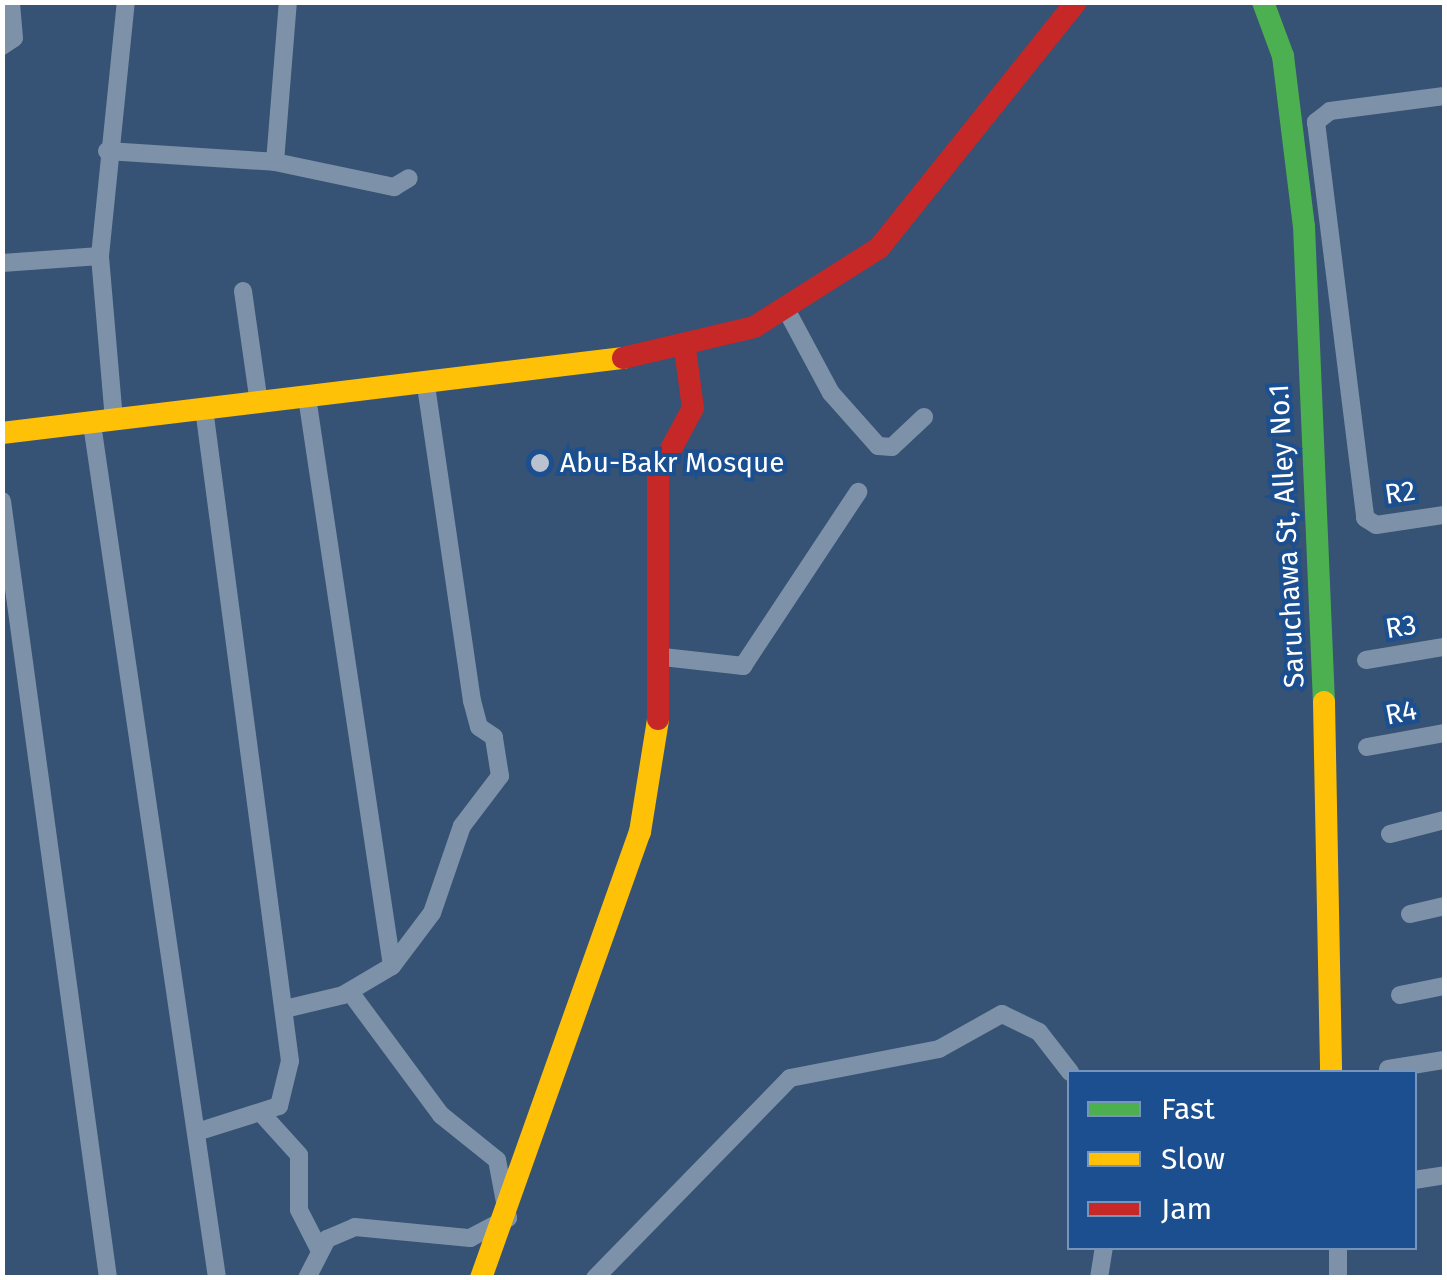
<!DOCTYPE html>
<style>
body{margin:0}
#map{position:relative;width:1447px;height:1280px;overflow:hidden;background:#365274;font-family:"Fira Sans",sans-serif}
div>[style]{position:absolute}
.street>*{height:18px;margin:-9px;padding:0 9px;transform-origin:9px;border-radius:9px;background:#7d92a8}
.fast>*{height:22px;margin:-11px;padding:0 11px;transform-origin:11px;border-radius:11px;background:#4caf50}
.slow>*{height:22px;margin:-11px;padding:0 11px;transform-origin:11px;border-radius:11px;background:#ffc107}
.jam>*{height:22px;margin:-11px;padding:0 11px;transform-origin:11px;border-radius:11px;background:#c62828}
.dots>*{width:28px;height:28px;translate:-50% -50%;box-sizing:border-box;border:5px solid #1b4f8f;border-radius:50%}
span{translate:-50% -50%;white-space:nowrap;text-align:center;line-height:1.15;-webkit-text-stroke:8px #1b4f8f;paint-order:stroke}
.poi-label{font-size:28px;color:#fff}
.left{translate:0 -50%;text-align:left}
.street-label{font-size:28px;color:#fff}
.frame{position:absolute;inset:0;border:5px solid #fff;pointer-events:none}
.legend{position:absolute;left:1067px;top:1070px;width:350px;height:180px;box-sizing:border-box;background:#1b4f8f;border:2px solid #7695bc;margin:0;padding:12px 18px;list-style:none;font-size:30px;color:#fff}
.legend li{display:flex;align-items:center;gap:20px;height:50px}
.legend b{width:50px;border:2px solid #7695bc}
</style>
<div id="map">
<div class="street">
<div style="left:2px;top:46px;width:14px;rotate:-34deg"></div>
<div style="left:14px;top:38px;width:36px;rotate:-95deg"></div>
<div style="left:1444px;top:96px;width:115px;rotate:172.5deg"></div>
<div style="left:1330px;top:111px;width:18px;rotate:142deg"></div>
<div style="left:1316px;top:122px;width:399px;rotate:82.9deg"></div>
<div style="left:1365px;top:518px;width:13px;rotate:32deg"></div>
<div style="left:1376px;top:525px;width:69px;rotate:-8.4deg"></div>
<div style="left:107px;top:151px;width:168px;rotate:3.7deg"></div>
<div style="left:275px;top:162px;width:122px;rotate:11.9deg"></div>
<div style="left:394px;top:187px;width:17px;rotate:-31deg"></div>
<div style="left:275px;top:162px;width:161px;rotate:-85.4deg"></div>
<div style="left:2px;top:263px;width:98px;rotate:-4.1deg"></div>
<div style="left:243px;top:291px;width:114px;rotate:81.9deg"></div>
<div style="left:787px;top:311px;width:93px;rotate:61.8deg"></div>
<div style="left:831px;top:393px;width:71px;rotate:48.4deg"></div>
<div style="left:878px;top:446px;width:14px;rotate:4deg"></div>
<div style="left:892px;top:447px;width:44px;rotate:-43.2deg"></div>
<div style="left:307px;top:397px;width:575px;rotate:81.5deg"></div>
<div style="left:114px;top:420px;width:165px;rotate:-94.9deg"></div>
<div style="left:100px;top:256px;width:255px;rotate:-84.2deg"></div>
<div style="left:92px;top:424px;width:863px;rotate:81.67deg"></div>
<div style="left:2px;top:501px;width:784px;rotate:82.23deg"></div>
<div style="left:663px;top:657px;width:81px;rotate:6.4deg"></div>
<div style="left:743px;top:666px;width:209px;rotate:-56.5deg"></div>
<div style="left:1366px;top:660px;width:79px;rotate:-9.5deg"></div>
<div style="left:1367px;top:747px;width:78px;rotate:-10.3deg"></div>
<div style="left:1390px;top:834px;width:56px;rotate:-14.5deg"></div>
<div style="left:1410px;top:914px;width:35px;rotate:-13deg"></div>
<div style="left:1400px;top:995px;width:45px;rotate:-11.6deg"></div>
<div style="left:289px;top:1008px;width:56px;rotate:-13.5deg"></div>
<div style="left:343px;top:995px;width:57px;rotate:-30.6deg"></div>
<div style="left:392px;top:966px;width:66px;rotate:-53deg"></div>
<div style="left:432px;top:913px;width:92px;rotate:-71deg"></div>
<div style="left:462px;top:826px;width:63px;rotate:-52.8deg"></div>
<div style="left:500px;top:776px;width:39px;rotate:-99deg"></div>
<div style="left:494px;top:737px;width:18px;rotate:-146deg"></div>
<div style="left:479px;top:727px;width:27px;rotate:-105deg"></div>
<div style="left:472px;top:701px;width:318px;rotate:-98.3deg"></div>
<div style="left:1388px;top:1069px;width:57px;rotate:-9.1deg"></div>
<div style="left:262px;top:1114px;width:55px;rotate:47.9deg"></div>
<div style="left:299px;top:1155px;width:55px;rotate:90deg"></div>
<div style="left:299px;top:1210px;width:44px;rotate:62.9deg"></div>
<div style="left:200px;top:1131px;width:83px;rotate:-17.6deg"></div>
<div style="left:279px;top:1106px;width:46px;rotate:-76.3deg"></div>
<div style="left:290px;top:1061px;width:658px;rotate:-97.51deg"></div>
<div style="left:1414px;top:1180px;width:30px;rotate:-9deg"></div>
<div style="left:1338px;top:1248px;width:30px;rotate:90deg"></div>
<div style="left:307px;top:1278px;width:44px;rotate:-62.9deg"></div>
<div style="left:327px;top:1239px;width:30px;rotate:-23deg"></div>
<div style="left:355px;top:1227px;width:116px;rotate:5.5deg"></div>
<div style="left:470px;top:1238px;width:43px;rotate:-27.8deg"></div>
<div style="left:508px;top:1218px;width:59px;rotate:-100.7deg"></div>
<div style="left:497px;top:1160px;width:72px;rotate:-141.2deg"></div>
<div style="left:441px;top:1115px;width:153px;rotate:-126.5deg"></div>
<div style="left:595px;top:1278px;width:279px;rotate:-45.7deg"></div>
<div style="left:790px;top:1078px;width:152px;rotate:-11deg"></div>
<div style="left:939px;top:1049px;width:72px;rotate:-29.1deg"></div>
<div style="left:1002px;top:1014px;width:41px;rotate:25.9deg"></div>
<div style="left:1039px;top:1032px;width:51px;rotate:52.2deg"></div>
<div style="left:1099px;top:1278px;width:30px;rotate:-81deg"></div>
</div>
<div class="fast">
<div style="left:1263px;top:2px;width:58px;rotate:69.7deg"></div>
<div style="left:1283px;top:56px;width:171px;rotate:83deg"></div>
<div style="left:1304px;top:226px;width:476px;rotate:87.6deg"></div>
</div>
<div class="slow">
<div style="left:2px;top:433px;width:626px;rotate:-6.89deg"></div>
<div style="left:1324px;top:702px;width:370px;rotate:88.9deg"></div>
<div style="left:481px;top:1278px;width:473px;rotate:-70.4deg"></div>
<div style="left:640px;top:832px;width:114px;rotate:-80.9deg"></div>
</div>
<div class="jam">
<div style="left:623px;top:358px;width:135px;rotate:-13.3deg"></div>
<div style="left:754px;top:327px;width:148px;rotate:-32.3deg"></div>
<div style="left:879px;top:248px;width:315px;rotate:-51.3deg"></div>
<div style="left:658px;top:719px;width:246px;rotate:-90deg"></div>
<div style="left:658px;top:473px;width:74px;rotate:-61.7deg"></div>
<div style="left:693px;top:408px;width:60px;rotate:-97.7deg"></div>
</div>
<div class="dots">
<div style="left:540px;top:463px;background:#b9c2ce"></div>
</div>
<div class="poi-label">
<span class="left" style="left:560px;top:463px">Abu-Bakr Mosque</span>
</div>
<div class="street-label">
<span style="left:1400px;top:493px;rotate:-8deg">R2</span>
<span style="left:1287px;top:536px;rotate:-93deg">Saruchawa St, Alley No.1</span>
<span style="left:1401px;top:627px;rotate:-9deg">R3</span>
<span style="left:1401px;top:713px;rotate:-11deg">R4</span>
</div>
<div class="frame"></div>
<ul class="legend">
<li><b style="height:12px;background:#4caf50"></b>Fast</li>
<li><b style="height:12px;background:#ffc107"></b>Slow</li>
<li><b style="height:12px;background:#c62828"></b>Jam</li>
</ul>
</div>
